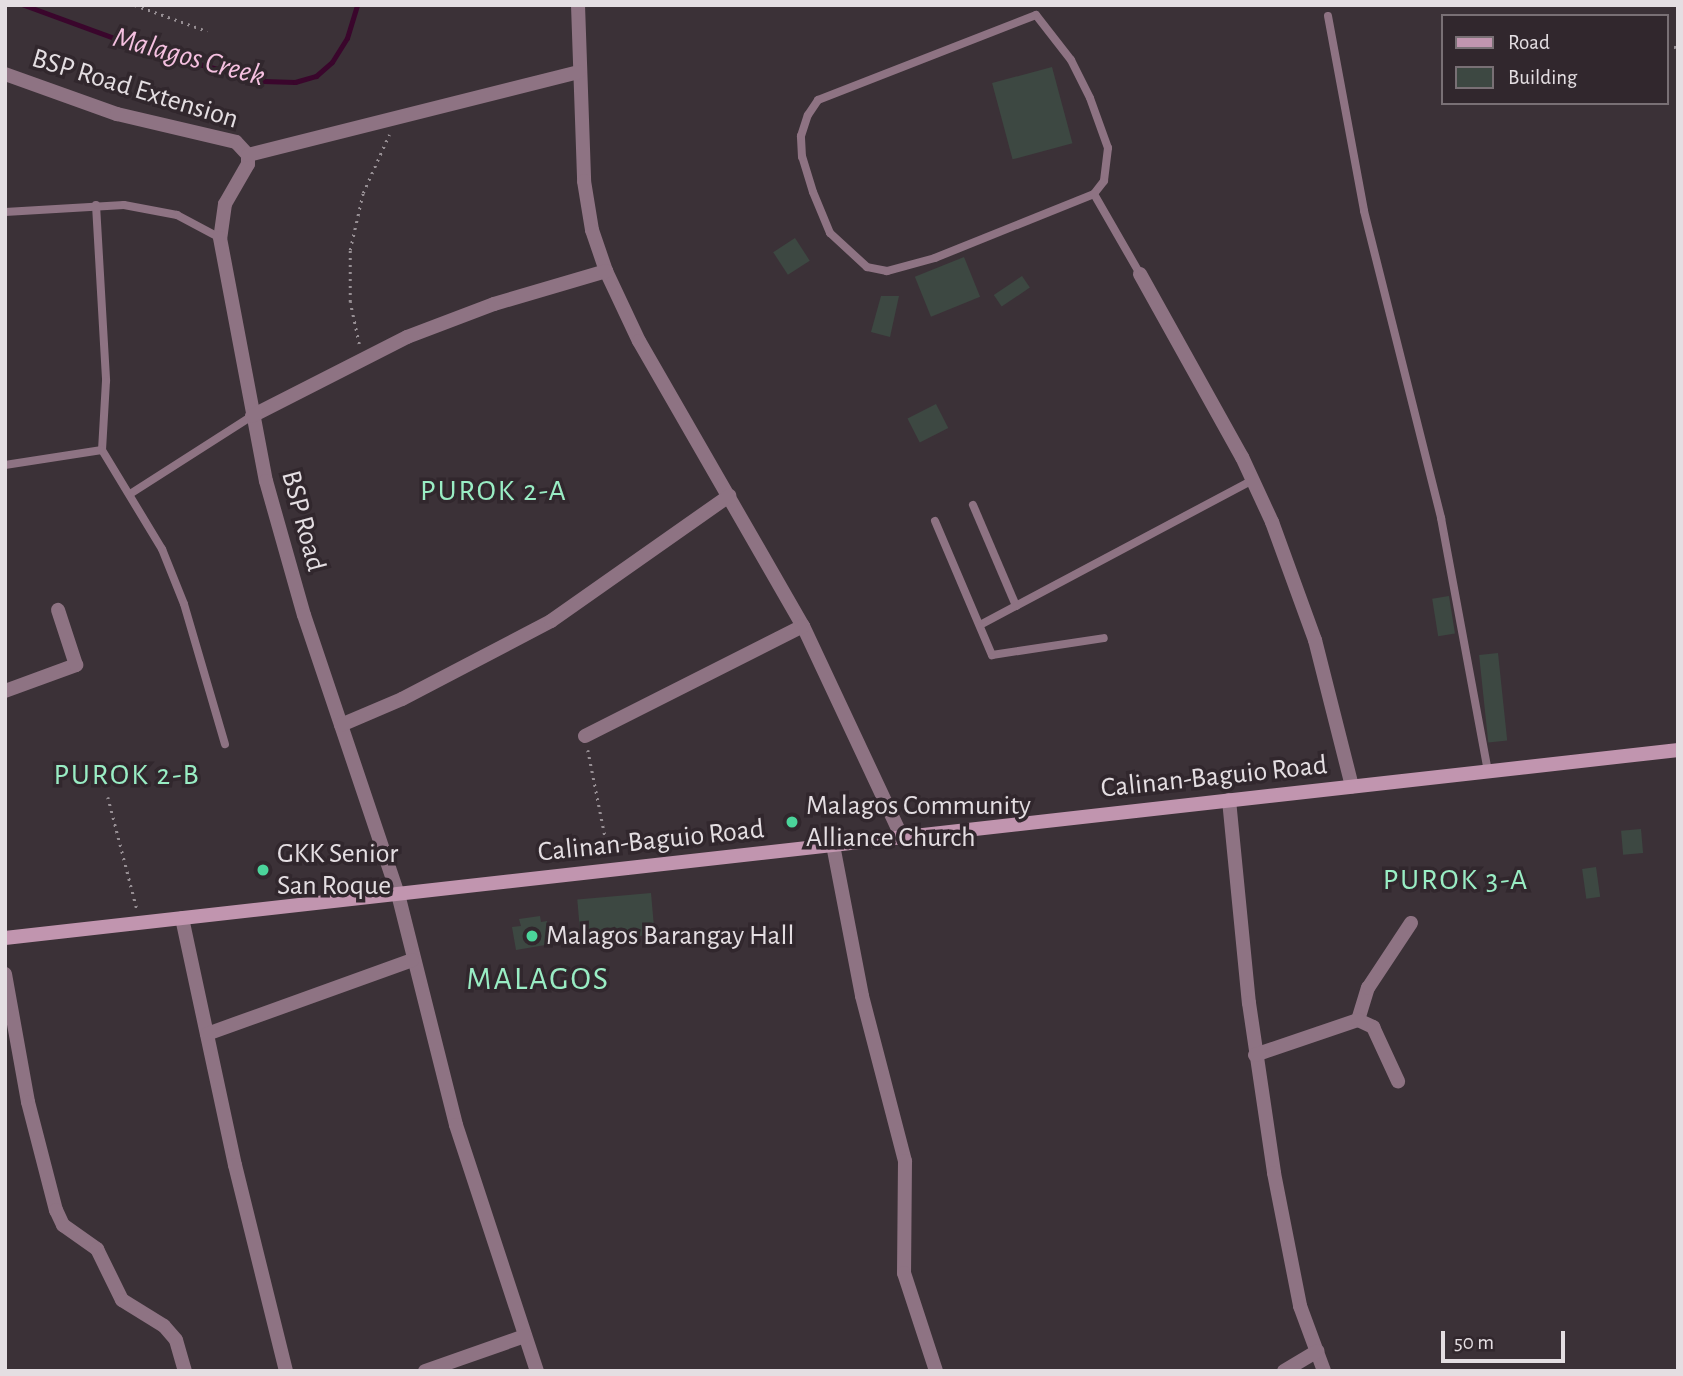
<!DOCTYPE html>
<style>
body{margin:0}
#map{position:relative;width:1683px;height:1376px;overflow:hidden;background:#3b3137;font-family:"Alegreya Sans",sans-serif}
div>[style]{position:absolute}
.stream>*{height:5px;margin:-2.5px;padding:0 2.5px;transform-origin:2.5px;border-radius:2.5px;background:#3a062c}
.building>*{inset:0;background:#3d4842;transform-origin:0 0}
.path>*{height:2.5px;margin-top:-1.25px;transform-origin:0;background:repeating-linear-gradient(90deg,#978f94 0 2px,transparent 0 7px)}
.service>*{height:8px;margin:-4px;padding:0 4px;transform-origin:4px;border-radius:4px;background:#8e7383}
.minor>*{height:14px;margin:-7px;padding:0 7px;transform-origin:7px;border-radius:7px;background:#8e7383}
.secondary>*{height:14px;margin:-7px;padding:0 7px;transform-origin:7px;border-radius:7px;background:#c195af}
.dots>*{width:19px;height:19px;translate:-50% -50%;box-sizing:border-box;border:4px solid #31272d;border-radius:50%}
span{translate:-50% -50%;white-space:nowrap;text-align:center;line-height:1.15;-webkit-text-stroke:7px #31272d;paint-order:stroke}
.street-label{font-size:28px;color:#e4dee2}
.poi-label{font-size:28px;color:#e4dee2}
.left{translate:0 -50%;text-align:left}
.water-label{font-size:30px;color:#f5c0e0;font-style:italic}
.neighbourhood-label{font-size:30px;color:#99edc4;letter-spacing:2px}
.quarter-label{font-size:32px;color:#99edc4;letter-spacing:2px}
.frame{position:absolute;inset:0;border:7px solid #e4dee2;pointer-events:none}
.legend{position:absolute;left:1441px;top:14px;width:228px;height:91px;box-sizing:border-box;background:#31272d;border:2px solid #797075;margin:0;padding:9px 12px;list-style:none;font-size:21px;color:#e4dee2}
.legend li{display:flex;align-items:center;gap:14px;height:35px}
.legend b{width:35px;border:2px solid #797075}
.scale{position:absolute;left:1441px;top:1331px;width:124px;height:32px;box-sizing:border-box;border:4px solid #e4dee2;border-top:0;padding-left:9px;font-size:21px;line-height:24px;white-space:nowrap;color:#e4dee2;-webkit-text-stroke:5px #31272d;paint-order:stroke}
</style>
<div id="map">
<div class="stream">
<div style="left:24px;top:5px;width:134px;rotate:20.1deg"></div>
<div style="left:150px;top:51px;width:117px;rotate:14.9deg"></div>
<div style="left:263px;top:81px;width:32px;rotate:2deg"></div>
<div style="left:295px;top:82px;width:22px;rotate:-16deg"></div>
<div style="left:316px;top:76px;width:21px;rotate:-41deg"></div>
<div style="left:332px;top:62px;width:28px;rotate:-58deg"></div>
<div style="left:347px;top:38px;width:34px;rotate:-73deg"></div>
</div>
<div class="building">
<div style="left:1052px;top:67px;width:79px;height:62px;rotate:75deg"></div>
<div style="left:795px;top:238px;width:27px;height:26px;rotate:57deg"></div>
<div style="left:964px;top:257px;width:43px;height:53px;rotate:68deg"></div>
<div style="left:1022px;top:276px;width:14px;height:34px;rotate:56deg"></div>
<div style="clip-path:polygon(881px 296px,899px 296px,890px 337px,871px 332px)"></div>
<div style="left:936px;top:404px;width:27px;height:32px;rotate:63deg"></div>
<div style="left:1449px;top:596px;width:38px;height:17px;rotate:81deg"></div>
<div style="left:1498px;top:653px;width:88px;height:19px;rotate:84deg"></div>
<div style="left:1641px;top:829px;width:24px;height:20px;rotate:85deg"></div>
<div style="left:1596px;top:867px;width:30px;height:14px;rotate:82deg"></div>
<div style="left:651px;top:893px;width:42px;height:74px;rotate:85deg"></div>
<div style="clip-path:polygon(540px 916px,541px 922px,547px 921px,551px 944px,516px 950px,512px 927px,521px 926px,519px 919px)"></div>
</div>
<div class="path">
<div style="left:135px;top:5px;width:77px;rotate:19.9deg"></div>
<div style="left:1667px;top:49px;width:11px;rotate:-15deg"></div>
<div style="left:359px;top:344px;width:43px;rotate:-102.1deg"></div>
<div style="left:350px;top:302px;width:52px;rotate:-90deg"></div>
<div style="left:350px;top:250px;width:58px;rotate:-77.2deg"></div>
<div style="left:363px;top:193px;width:64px;rotate:-65.9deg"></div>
<div style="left:588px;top:750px;width:108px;rotate:78.8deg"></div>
<div style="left:108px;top:797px;width:116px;rotate:75.5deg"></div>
</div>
<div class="service">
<div style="left:1036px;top:15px;width:57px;rotate:52.1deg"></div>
<div style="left:1071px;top:60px;width:42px;rotate:63.4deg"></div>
<div style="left:1090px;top:98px;width:53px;rotate:70.2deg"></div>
<div style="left:1108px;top:148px;width:33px;rotate:97deg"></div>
<div style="left:1104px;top:181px;width:16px;rotate:128deg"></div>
<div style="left:1094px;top:194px;width:171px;rotate:158.1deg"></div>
<div style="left:935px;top:258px;width:50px;rotate:164.8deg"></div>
<div style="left:887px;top:271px;width:20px;rotate:-169deg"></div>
<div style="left:867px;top:267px;width:50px;rotate:-137.4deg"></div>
<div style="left:830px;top:233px;width:44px;rotate:-112.5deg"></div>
<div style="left:813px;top:192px;width:37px;rotate:-107deg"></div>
<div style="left:802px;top:157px;width:21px;rotate:-93deg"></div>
<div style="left:801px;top:136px;width:22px;rotate:-72deg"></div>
<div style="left:808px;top:115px;width:18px;rotate:-56deg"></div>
<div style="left:818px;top:100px;width:234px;rotate:-21.3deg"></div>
<div style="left:1328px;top:16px;width:198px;rotate:79.5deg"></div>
<div style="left:1364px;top:211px;width:317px;rotate:75.9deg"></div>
<div style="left:1441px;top:518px;width:257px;rotate:79.5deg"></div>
<div style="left:1094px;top:194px;width:92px;rotate:60.1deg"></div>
<div style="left:96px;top:205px;width:176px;rotate:86.7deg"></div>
<div style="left:106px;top:381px;width:69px;rotate:93.3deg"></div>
<div style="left:102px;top:450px;width:116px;rotate:58.8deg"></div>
<div style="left:162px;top:549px;width:59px;rotate:68.2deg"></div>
<div style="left:184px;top:604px;width:146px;rotate:73.7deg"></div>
<div style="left:5px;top:212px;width:119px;rotate:-3.4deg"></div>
<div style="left:124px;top:205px;width:54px;rotate:10.7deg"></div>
<div style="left:177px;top:215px;width:49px;rotate:28.1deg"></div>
<div style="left:5px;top:465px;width:98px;rotate:-8.8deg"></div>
<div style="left:130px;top:494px;width:145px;rotate:-32.6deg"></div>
<div style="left:973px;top:505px;width:110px;rotate:66.9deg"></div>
<div style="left:935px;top:521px;width:146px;rotate:67deg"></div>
<div style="left:992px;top:655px;width:113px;rotate:-8.6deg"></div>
<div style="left:980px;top:625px;width:309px;rotate:-28deg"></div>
</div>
<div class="minor">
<div style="left:578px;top:5px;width:176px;rotate:88deg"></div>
<div style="left:584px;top:181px;width:50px;rotate:80.7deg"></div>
<div style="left:592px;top:230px;width:43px;rotate:71.1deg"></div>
<div style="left:606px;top:271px;width:77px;rotate:64.8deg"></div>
<div style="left:639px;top:341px;width:329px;rotate:60.1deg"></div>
<div style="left:803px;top:626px;width:233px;rotate:64.9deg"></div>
<div style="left:5px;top:74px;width:119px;rotate:19.7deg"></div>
<div style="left:117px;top:114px;width:122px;rotate:13.2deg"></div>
<div style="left:236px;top:142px;width:18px;rotate:47deg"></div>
<div style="left:248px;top:155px;width:9px;rotate:90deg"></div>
<div style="left:248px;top:164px;width:46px;rotate:119.9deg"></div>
<div style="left:225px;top:204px;width:34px;rotate:98deg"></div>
<div style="left:220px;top:238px;width:247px;rotate:79.3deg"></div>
<div style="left:266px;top:481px;width:139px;rotate:74.2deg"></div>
<div style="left:304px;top:615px;width:294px;rotate:71.4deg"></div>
<div style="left:398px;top:894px;width:238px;rotate:75.9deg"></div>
<div style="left:456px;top:1125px;width:259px;rotate:71.8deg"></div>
<div style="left:248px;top:155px;width:341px;rotate:-14.1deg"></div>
<div style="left:1140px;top:274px;width:210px;rotate:60.9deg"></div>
<div style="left:1242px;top:457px;width:72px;rotate:65.2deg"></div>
<div style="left:1272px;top:522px;width:126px;rotate:70deg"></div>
<div style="left:1315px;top:640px;width:151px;rotate:75.8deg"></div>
<div style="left:252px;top:416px;width:174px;rotate:-27deg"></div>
<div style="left:407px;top:337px;width:93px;rotate:-20.8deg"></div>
<div style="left:494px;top:304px;width:117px;rotate:-16.4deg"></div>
<div style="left:5px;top:691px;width:76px;rotate:-20.1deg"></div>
<div style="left:76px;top:665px;width:58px;rotate:-108.1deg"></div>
<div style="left:341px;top:725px;width:66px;rotate:-23.1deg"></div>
<div style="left:402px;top:699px;width:168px;rotate:-27.6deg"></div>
<div style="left:551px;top:621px;width:218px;rotate:-35.1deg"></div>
<div style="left:585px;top:736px;width:244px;rotate:-26.8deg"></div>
<div style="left:1229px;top:800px;width:204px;rotate:84.4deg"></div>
<div style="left:1249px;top:1003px;width:172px;rotate:81.6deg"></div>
<div style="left:1274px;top:1173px;width:136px;rotate:78.9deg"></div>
<div style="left:1300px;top:1306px;width:69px;rotate:69.7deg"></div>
<div style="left:833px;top:845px;width:154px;rotate:79.1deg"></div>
<div style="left:862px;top:996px;width:171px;rotate:75.4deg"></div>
<div style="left:905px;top:1161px;width:112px;rotate:90.5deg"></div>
<div style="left:904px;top:1273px;width:103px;rotate:71.9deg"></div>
<div style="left:182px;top:918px;width:253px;rotate:77.9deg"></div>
<div style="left:235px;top:1165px;width:212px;rotate:76.1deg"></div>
<div style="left:5px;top:974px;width:130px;rotate:79.8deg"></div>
<div style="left:28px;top:1102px;width:112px;rotate:75.5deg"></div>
<div style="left:56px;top:1210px;width:17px;rotate:65deg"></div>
<div style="left:63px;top:1225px;width:42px;rotate:35.2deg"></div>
<div style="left:97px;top:1249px;width:57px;rotate:63.9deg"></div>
<div style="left:122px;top:1300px;width:49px;rotate:31.8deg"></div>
<div style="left:164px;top:1326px;width:18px;rotate:49deg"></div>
<div style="left:176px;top:1340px;width:32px;rotate:74deg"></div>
<div style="left:1358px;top:1020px;width:34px;rotate:-73deg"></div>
<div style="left:1368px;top:988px;width:78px;rotate:-56.5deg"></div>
<div style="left:207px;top:1034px;width:218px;rotate:-19.8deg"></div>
<div style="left:1255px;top:1055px;width:109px;rotate:-18.8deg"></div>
<div style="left:1358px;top:1020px;width:17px;rotate:25deg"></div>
<div style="left:1373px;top:1027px;width:60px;rotate:65.2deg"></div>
<div style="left:425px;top:1371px;width:106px;rotate:-19.3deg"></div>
<div style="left:1284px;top:1371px;width:39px;rotate:-31deg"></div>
</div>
<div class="secondary">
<div style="left:5px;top:938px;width:1684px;rotate:-6.41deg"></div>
</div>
<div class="dots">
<div style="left:792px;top:822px;background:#4bd49b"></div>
<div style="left:263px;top:870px;background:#4bd49b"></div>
<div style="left:532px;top:936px;background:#4bd49b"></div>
</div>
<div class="street-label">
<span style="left:135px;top:89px;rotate:17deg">BSP Road Extension</span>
<span style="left:303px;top:521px;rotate:75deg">BSP Road</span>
<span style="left:1214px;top:777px;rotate:-6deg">Calinan-Baguio Road</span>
<span style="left:651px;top:841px;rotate:-6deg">Calinan-Baguio Road</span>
</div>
<div class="poi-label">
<span class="left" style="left:806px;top:822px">Malagos Community<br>Alliance Church</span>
<span class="left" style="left:277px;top:870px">GKK Senior<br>San Roque</span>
<span class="left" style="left:546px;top:936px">Malagos Barangay Hall</span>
</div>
<div class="water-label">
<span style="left:189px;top:57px;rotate:15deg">Malagos Creek</span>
</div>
<div class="neighbourhood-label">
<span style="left:494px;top:491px">PUROK 2-A</span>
<span style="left:127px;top:775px">PUROK 2-B</span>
<span style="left:1456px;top:880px">PUROK 3-A</span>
</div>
<div class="quarter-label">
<span style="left:538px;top:979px">MALAGOS</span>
</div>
<div class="frame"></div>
<ul class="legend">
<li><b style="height:9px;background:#c195af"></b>Road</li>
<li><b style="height:19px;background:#3d4842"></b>Building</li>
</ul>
<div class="scale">50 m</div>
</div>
